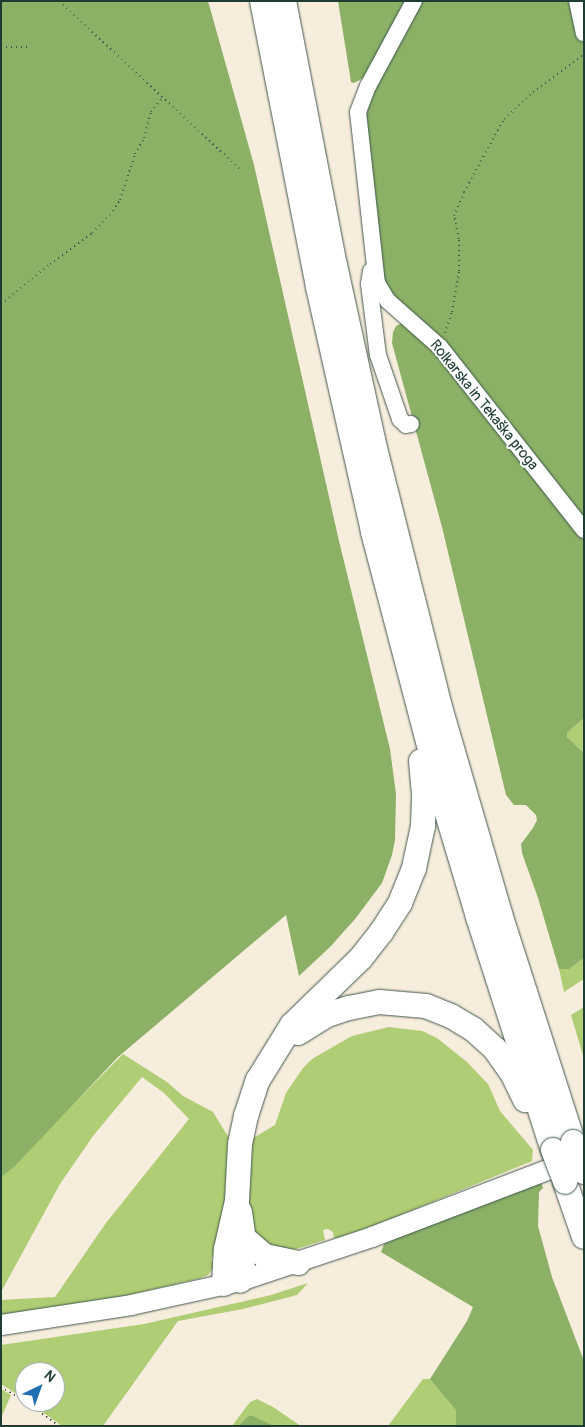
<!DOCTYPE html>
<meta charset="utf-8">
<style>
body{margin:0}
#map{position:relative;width:585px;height:1427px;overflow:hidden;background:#f7eddc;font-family:Pangolin,sans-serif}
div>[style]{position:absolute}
.green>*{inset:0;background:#afcd74}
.forest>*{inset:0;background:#8bb066}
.path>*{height:2px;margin-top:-1px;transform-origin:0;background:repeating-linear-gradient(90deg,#3f574d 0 1px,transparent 0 5px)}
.roads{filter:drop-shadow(0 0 1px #3f574d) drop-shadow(0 0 1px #3f574d)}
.minor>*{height:16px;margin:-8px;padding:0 8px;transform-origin:8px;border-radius:8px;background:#fff}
.major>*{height:20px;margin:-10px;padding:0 10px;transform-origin:10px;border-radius:10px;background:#fff}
.highway>*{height:24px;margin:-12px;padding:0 12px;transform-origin:12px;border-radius:12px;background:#fff}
.bridges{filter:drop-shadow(0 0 1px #3f574d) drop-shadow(0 0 1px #3f574d)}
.highway-bridge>*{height:24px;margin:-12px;padding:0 12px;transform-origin:12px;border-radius:12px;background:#fff}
span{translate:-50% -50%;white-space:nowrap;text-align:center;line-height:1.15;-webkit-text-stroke:4px #fff;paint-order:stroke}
.street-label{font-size:15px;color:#1f3d34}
.frame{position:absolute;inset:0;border:2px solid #1f3d34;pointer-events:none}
.north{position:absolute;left:15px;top:1362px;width:50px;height:50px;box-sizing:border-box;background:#fff;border:1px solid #a5b1ae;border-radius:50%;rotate:42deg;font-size:14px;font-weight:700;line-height:20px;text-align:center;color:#1f3d34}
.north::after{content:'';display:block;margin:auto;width:18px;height:22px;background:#1f6fb2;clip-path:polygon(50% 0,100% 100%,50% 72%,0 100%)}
</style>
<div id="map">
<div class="green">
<div style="clip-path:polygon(584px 718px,584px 753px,567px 737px,567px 733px)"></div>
<div style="clip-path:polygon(584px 958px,584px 979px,564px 992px,559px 969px,569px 969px)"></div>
<div style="clip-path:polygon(584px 1007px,584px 1059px,571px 1015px)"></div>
<div style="clip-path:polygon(389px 1027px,422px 1031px,437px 1038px,467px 1062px,488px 1084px,500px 1111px,533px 1150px,532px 1161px,371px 1227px,338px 1238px,334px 1238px,333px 1232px,328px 1229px,323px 1230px,325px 1240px,293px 1250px,272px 1248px,252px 1237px,245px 1198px,248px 1141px,275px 1125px,286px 1093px,303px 1068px,312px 1059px,352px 1036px)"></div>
<div style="clip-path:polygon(123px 1054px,167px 1082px,183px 1096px,213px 1112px,232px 1143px,225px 1227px,211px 1260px,215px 1265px,208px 1275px,201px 1278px,116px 1298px,1px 1318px,1px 1300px,55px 1297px,106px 1223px,189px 1119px,164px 1093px,142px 1077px,93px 1136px,60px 1184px,1px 1292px,1px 1177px)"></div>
<div style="clip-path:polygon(308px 1283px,297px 1295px,243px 1309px,178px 1321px,103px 1426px,62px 1426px,29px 1402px,55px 1402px,55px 1372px,25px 1372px,25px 1399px,1px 1384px,1px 1345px,144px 1324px,271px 1295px)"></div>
<div style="clip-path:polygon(423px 1379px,430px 1379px,453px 1405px,456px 1410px,456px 1426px,388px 1426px)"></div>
<div style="clip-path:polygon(1px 1389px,11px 1395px,1px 1418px)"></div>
<div style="clip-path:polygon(257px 1399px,273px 1407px,301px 1426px,274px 1426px,248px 1416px,238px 1426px,232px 1426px,250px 1402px)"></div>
</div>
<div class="forest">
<div style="clip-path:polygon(1px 1px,208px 1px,254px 165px,339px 541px,390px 749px,396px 794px,395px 840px,392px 855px,382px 883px,355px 919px,330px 947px,299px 976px,286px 915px,118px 1057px,14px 1167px,1px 1177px)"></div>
<div style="clip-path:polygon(338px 1px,409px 1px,375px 62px,363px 78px,354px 83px,351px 82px)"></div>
<div style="clip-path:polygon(419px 1px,584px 1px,584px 718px,567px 733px,567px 737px,584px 753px,584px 958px,569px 969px,559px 969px,538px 898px,522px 853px,521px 844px,533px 828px,537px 820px,536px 815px,526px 805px,514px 805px,506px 795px,442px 527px,392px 343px,393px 332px,396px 326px,402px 323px,380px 280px,365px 108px)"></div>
<div style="clip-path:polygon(540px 1179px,543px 1188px,539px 1192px,538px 1226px,552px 1277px,584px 1361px,584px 1426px,456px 1426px,456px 1410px,430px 1379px,467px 1321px,473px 1307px,381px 1252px,386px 1239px)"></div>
<div style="clip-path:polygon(248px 1416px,253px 1416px,274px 1426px,238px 1426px)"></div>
</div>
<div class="path">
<div style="left:59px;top:1px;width:250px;rotate:42.9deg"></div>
<div style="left:1px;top:47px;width:27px"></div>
<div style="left:1px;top:304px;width:63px;rotate:-39.2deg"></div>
<div style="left:50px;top:264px;width:52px;rotate:-36.4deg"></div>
<div style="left:92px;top:233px;width:30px;rotate:-46deg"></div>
<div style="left:113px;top:211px;width:13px;rotate:-58deg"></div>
<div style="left:120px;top:200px;width:48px;rotate:-71.9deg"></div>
<div style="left:135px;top:154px;width:18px;rotate:-61deg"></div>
<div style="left:144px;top:138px;width:27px;rotate:-75deg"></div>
<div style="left:151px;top:112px;width:19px;rotate:-51deg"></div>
<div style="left:445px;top:333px;width:22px;rotate:-72deg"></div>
<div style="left:452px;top:312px;width:42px;rotate:-80.3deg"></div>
<div style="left:459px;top:271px;width:32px;rotate:-90deg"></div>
<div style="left:459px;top:239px;width:24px;rotate:-102deg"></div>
<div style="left:454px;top:216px;width:26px;rotate:-67deg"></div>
<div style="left:464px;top:192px;width:83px;rotate:-61.3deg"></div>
<div style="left:504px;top:119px;width:40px;rotate:-43deg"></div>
<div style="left:533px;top:92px;width:64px;rotate:-36.7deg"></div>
<div style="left:1px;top:1387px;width:28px;rotate:30deg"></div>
<div style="left:26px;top:1402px;width:41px;rotate:36deg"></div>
</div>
<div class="roads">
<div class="minor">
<div style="left:414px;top:1px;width:97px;rotate:118.4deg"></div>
<div style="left:368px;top:86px;width:28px;rotate:111deg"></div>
<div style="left:358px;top:112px;width:172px;rotate:83.7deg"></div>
<div style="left:377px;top:283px;width:21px;rotate:59deg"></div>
<div style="left:388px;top:301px;width:69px;rotate:41.5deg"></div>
<div style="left:440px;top:347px;width:233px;rotate:51.8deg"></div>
<div style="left:577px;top:1px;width:33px;rotate:78deg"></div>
<div style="left:371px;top:271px;width:13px;rotate:99deg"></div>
<div style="left:369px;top:284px;width:72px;rotate:82.8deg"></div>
<div style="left:378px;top:355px;width:68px;rotate:71deg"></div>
<div style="left:400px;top:419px;width:8px;rotate:45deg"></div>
<div style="left:406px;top:425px;width:5px;rotate:-11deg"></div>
</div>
<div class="major">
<div style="left:1px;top:1325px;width:132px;rotate:-8.7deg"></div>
<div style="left:131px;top:1305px;width:112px;rotate:-12.4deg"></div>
<div style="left:240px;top:1281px;width:139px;rotate:-18.4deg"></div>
<div style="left:372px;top:1237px;width:216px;rotate:-20.9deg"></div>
</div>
<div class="highway">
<div style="left:262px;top:1px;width:291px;rotate:78.9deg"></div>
<div style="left:318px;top:287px;width:251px;rotate:77.3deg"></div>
<div style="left:373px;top:532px;width:287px;rotate:75.3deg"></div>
<div style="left:446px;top:810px;width:112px;rotate:73.3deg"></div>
<div style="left:478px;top:917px;width:245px;rotate:72.2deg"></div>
<div style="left:284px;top:1px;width:269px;rotate:79.1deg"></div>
<div style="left:335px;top:265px;width:179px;rotate:77.7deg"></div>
<div style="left:373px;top:440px;width:275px;rotate:75.9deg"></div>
<div style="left:440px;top:707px;width:216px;rotate:73.8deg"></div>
<div style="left:500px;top:914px;width:239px;rotate:72.2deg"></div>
<div style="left:298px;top:1033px;width:34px;rotate:-32deg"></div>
<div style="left:327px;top:1015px;width:23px;rotate:-18deg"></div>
<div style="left:349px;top:1008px;width:31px;rotate:-11deg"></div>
<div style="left:379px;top:1002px;width:47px;rotate:4.9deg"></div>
<div style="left:426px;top:1006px;width:27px;rotate:22deg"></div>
<div style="left:451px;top:1016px;width:26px;rotate:31deg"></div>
<div style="left:473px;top:1029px;width:30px;rotate:42deg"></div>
<div style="left:495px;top:1049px;width:32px;rotate:55deg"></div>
<div style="left:513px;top:1075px;width:28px;rotate:64deg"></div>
<div style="left:565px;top:1182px;width:58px;rotate:70.9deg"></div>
<div style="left:240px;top:1212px;width:35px;rotate:82deg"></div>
<div style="left:245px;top:1247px;width:34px;rotate:98deg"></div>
<div style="left:244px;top:1238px;width:28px;rotate:41deg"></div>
<div style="left:265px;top:1256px;width:34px;rotate:12deg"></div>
<div style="left:224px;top:1284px;width:35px;rotate:-87deg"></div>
<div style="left:226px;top:1249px;width:49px;rotate:-77.1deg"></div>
<div style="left:237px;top:1201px;width:57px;rotate:-87deg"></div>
<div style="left:240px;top:1144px;width:29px;rotate:-78deg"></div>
<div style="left:246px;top:1116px;width:38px;rotate:-72deg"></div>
<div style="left:258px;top:1080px;width:65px;rotate:-58.3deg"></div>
<div style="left:292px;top:1025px;width:96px;rotate:-44.2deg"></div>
<div style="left:361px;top:958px;width:34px;rotate:-52deg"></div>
<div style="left:382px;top:931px;width:33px;rotate:-57deg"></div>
<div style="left:400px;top:903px;width:38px;rotate:-68deg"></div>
<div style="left:414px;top:868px;width:43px;rotate:-77.9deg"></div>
<div style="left:423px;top:826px;width:31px;rotate:-88deg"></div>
<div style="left:424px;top:795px;width:34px;rotate:-95deg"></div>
</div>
</div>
<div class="bridges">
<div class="highway-bridge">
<div style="left:573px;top:1142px;width:32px;rotate:70deg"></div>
<div style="left:553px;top:1150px;width:34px;rotate:69deg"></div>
</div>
</div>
<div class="street-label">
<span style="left:484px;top:405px;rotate:51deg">Rolkarska in Tekaška proga</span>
</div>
<div class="frame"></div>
<div class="north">N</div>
</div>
